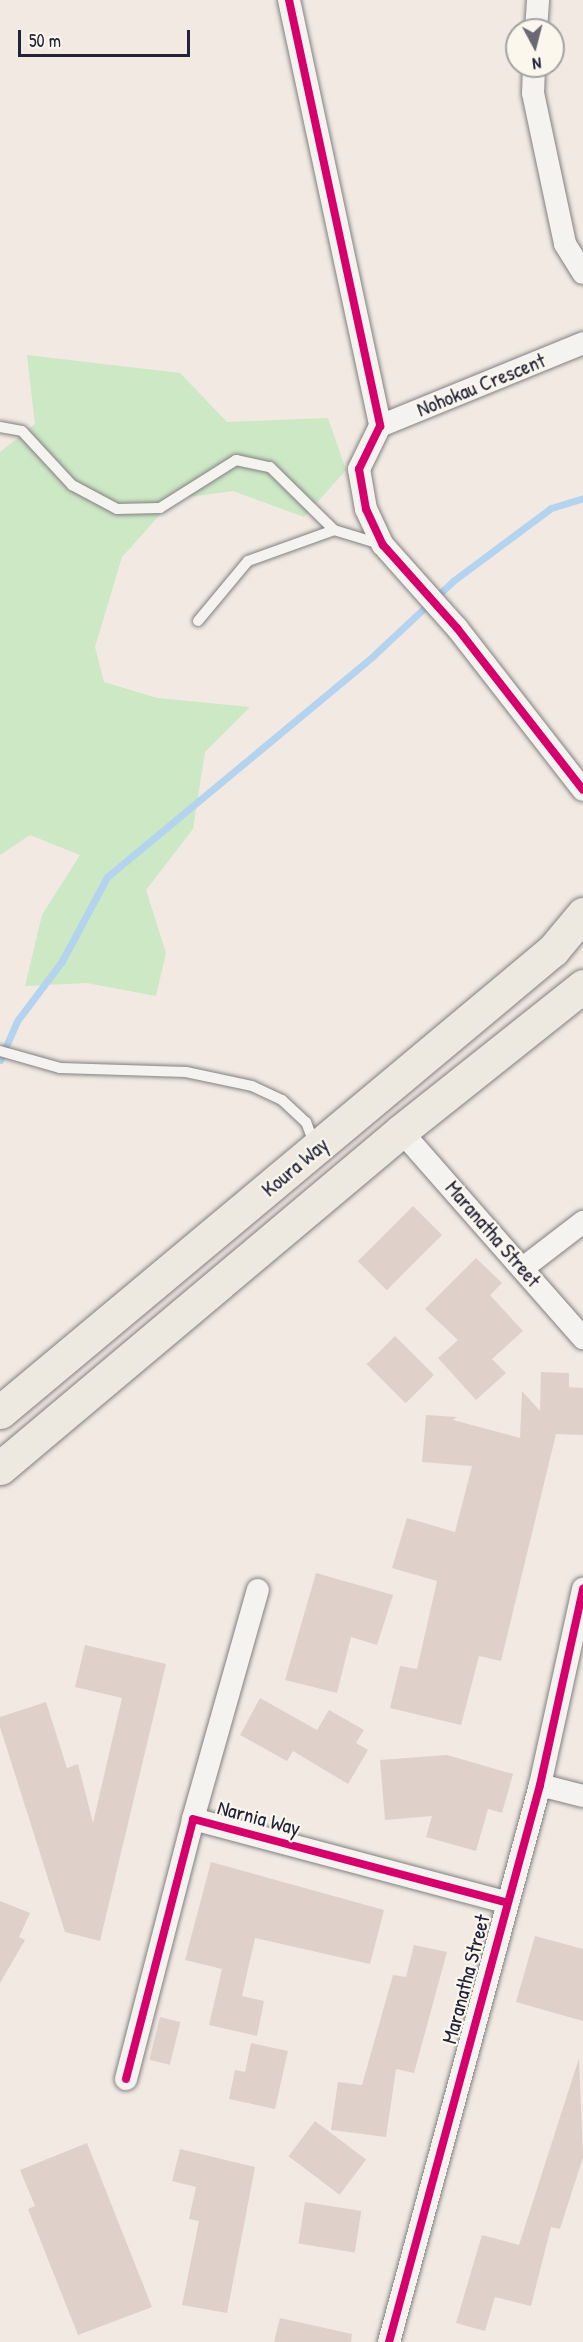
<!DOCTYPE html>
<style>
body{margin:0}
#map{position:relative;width:583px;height:2342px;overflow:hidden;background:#f1e9e2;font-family:"Patrick Hand",sans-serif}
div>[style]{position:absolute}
.green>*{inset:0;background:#cce8c5}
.stream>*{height:7px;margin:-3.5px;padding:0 3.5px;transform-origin:3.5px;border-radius:3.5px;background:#b3d3ef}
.building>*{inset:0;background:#dfd1c9;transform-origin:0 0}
.roads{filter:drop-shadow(0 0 2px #848082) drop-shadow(0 0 2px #848082)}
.service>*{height:10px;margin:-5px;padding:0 5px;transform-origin:5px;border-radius:5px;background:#f5f3ef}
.minor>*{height:22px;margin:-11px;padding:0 11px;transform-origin:11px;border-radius:11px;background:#f5f3ef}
.trunk>*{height:33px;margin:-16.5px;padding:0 16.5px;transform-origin:16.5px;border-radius:16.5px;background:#eee9e0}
.cycleway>*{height:8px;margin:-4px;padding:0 4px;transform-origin:4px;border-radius:4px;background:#d6006c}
span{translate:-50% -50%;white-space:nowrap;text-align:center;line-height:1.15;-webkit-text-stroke:4.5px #fbf7ec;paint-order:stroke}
.street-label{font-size:21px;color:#22223b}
.north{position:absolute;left:505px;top:18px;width:60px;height:60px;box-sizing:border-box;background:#fbf7ec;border:2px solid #a4a2a5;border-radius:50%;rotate:173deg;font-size:16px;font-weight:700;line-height:24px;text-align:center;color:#22223b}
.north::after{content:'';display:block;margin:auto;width:21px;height:27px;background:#6a6875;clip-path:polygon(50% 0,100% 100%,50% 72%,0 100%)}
.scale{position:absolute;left:18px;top:30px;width:172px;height:27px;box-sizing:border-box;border:3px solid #22223b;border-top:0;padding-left:8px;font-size:18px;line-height:21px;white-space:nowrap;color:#22223b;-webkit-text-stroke:4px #fbf7ec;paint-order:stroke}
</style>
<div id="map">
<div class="green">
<div style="clip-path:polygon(27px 355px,180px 373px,227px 422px,328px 418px,346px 470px,304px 517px,233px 491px,174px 499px,122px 557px,95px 647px,104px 682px,157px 698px,250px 707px,205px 752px,193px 829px,146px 890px,166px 953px,156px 996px,87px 983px,25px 986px,42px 915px,80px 855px,30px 835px,0 855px,0 452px,35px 424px)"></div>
</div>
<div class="stream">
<div style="left:0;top:1060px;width:43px;rotate:-66.4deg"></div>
<div style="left:17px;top:1021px;width:75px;rotate:-53.1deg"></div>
<div style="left:62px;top:961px;width:95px;rotate:-61.8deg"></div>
<div style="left:107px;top:877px;width:347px;rotate:-39.7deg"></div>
<div style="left:374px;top:655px;width:108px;rotate:-43.1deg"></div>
<div style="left:453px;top:581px;width:122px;rotate:-36.7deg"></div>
<div style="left:551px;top:508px;width:34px;rotate:-17deg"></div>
</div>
<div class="building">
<div style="left:413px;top:1206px;width:41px;height:78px;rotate:45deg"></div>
<div style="clip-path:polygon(476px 1258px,502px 1283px,490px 1295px,523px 1331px,492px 1359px,506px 1373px,476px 1400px,438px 1358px,458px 1340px,425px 1309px)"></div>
<div style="left:395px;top:1336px;width:55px;height:40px;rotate:45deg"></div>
<div style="clip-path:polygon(541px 1372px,569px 1373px,569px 1387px,583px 1388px,583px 1435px,556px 1434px,501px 1661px,479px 1656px,461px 1725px,390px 1708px,400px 1666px,417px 1669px,437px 1581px,392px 1568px,407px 1518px,455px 1532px,472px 1466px,422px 1462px,426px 1415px,457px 1417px,453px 1420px,520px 1438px,522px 1391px,540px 1411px)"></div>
<div style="clip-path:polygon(316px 1573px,393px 1595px,377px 1645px,351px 1637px,337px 1693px,285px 1680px)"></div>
<div style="clip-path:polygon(85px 1645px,166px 1664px,100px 1941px,65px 1932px,0 1727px,0 1717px,46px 1702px,67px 1768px,78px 1764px,93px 1823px,122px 1698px,75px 1687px)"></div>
<div style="clip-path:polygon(260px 1698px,317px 1730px,329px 1710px,364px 1730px,356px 1743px,368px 1750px,348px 1784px,293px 1751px,287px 1761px,240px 1735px)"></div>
<div style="clip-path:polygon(447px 1755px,513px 1774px,502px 1813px,488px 1809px,476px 1851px,426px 1837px,432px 1816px,385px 1820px,380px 1760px)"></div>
<div style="clip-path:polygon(211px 1862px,384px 1910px,370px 1964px,255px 1938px,242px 1996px,264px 2001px,257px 2036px,209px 2025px,222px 1969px,185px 1960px)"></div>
<div style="clip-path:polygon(0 1901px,30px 1913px,19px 1937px,25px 1940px,0 1983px)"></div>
<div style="clip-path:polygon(535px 1936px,583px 1949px,583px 2021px,516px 2002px)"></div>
<div style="clip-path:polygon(414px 1945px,447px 1952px,414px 2073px,396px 2069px,386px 2137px,331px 2130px,338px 2082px,362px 2085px,393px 1975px,406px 1977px)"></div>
<div style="left:160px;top:2017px;width:21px;height:44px;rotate:14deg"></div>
<div style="clip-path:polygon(251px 2043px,288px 2051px,275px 2109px,229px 2099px,235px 2070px,245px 2072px)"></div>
<div style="clip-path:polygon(579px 2058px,583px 2157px,560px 2229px,551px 2227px,531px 2306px,495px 2297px,485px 2331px,456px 2323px,482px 2235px,519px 2245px)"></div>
<div style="left:315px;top:2121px;width:64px;height:44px;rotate:37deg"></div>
<div style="clip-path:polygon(87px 2143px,152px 2307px,78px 2335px,28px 2209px,35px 2206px,20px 2170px)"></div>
<div style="clip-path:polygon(180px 2149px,255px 2167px,227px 2313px,182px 2305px,199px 2221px,189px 2219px,196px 2187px,172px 2181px)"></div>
<div style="left:305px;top:2202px;width:57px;height:42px;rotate:9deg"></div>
<div style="clip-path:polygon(280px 2318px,352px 2334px,351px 2342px,274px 2342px)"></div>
</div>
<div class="roads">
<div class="service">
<div style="left:0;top:427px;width:22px;rotate:10deg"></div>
<div style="left:22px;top:431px;width:74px;rotate:47.2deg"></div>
<div style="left:72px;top:485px;width:51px;rotate:28.1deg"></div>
<div style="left:117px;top:509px;width:43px;rotate:-1.3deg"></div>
<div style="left:160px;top:508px;width:90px;rotate:-32.3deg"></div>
<div style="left:236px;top:460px;width:35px;rotate:12deg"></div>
<div style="left:270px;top:467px;width:90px;rotate:44.5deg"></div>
<div style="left:198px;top:621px;width:78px;rotate:-50.2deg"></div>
<div style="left:248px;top:561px;width:91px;rotate:-19.8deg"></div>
<div style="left:334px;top:530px;width:48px;rotate:16.9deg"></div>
<div style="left:0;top:1051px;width:62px;rotate:15.8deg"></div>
<div style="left:60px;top:1068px;width:126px;rotate:1.8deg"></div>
<div style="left:186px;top:1072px;width:67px;rotate:12deg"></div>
<div style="left:252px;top:1086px;width:33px;rotate:25deg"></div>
<div style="left:282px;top:1100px;width:33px;rotate:43deg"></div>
<div style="left:306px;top:1122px;width:25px;rotate:69deg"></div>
</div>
<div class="minor">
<div style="left:289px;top:0;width:436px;rotate:77.9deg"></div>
<div style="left:380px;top:426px;width:48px;rotate:116deg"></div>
<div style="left:359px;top:469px;width:41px;rotate:80.1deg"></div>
<div style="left:366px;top:509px;width:40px;rotate:65deg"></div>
<div style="left:383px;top:545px;width:111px;rotate:48.3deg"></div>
<div style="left:457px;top:628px;width:205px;rotate:52.1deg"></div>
<div style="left:536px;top:30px;width:30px;rotate:-86deg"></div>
<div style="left:534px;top:66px;width:27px;rotate:92deg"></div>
<div style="left:533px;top:93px;width:154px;rotate:78deg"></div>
<div style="left:565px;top:244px;width:34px;rotate:58deg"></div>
<div style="left:380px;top:426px;width:219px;rotate:-22.2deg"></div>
<div style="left:401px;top:1131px;width:276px;rotate:48.7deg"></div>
<div style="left:523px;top:1268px;width:76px;rotate:-37.5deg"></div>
<div style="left:540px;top:1785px;width:44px;rotate:14.3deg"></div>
<div style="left:193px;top:1819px;width:238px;rotate:-74.2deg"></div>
<div style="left:126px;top:2079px;width:268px;rotate:-75.5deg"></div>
<div style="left:193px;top:1819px;width:323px;rotate:14.9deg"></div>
<div style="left:389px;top:2342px;width:577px;rotate:-74.83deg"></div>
<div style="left:540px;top:1785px;width:201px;rotate:-77.6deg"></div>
</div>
<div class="trunk">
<div style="left:0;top:1412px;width:721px;rotate:-39.88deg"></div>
<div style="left:553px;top:950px;width:47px;rotate:-50.2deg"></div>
<div style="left:0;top:1468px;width:524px;rotate:-40.04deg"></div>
<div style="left:401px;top:1131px;width:233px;rotate:-38.5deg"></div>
</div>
</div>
<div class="cycleway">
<div style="left:289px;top:0;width:436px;rotate:77.9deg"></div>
<div style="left:380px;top:426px;width:48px;rotate:116deg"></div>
<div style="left:359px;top:469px;width:41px;rotate:80.1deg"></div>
<div style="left:366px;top:509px;width:40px;rotate:65deg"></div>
<div style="left:383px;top:545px;width:111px;rotate:48.3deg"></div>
<div style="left:457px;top:628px;width:205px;rotate:52.1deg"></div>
<div style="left:126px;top:2079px;width:268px;rotate:-75.5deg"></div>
<div style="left:193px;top:1819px;width:323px;rotate:14.9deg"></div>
<div style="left:389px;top:2342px;width:577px;rotate:-74.83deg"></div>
<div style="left:540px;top:1785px;width:201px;rotate:-77.6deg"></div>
</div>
<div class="street-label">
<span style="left:481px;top:385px;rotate:-22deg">Nohokau Crescent</span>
<span style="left:295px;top:1167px;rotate:-40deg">Koura Way</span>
<span style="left:493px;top:1234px;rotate:49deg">Maranatha Street</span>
<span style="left:259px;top:1818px;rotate:15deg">Narnia Way</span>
<span style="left:466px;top:1979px;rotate:-75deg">Maranatha Street</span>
</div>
<div class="north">N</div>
<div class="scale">50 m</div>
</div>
